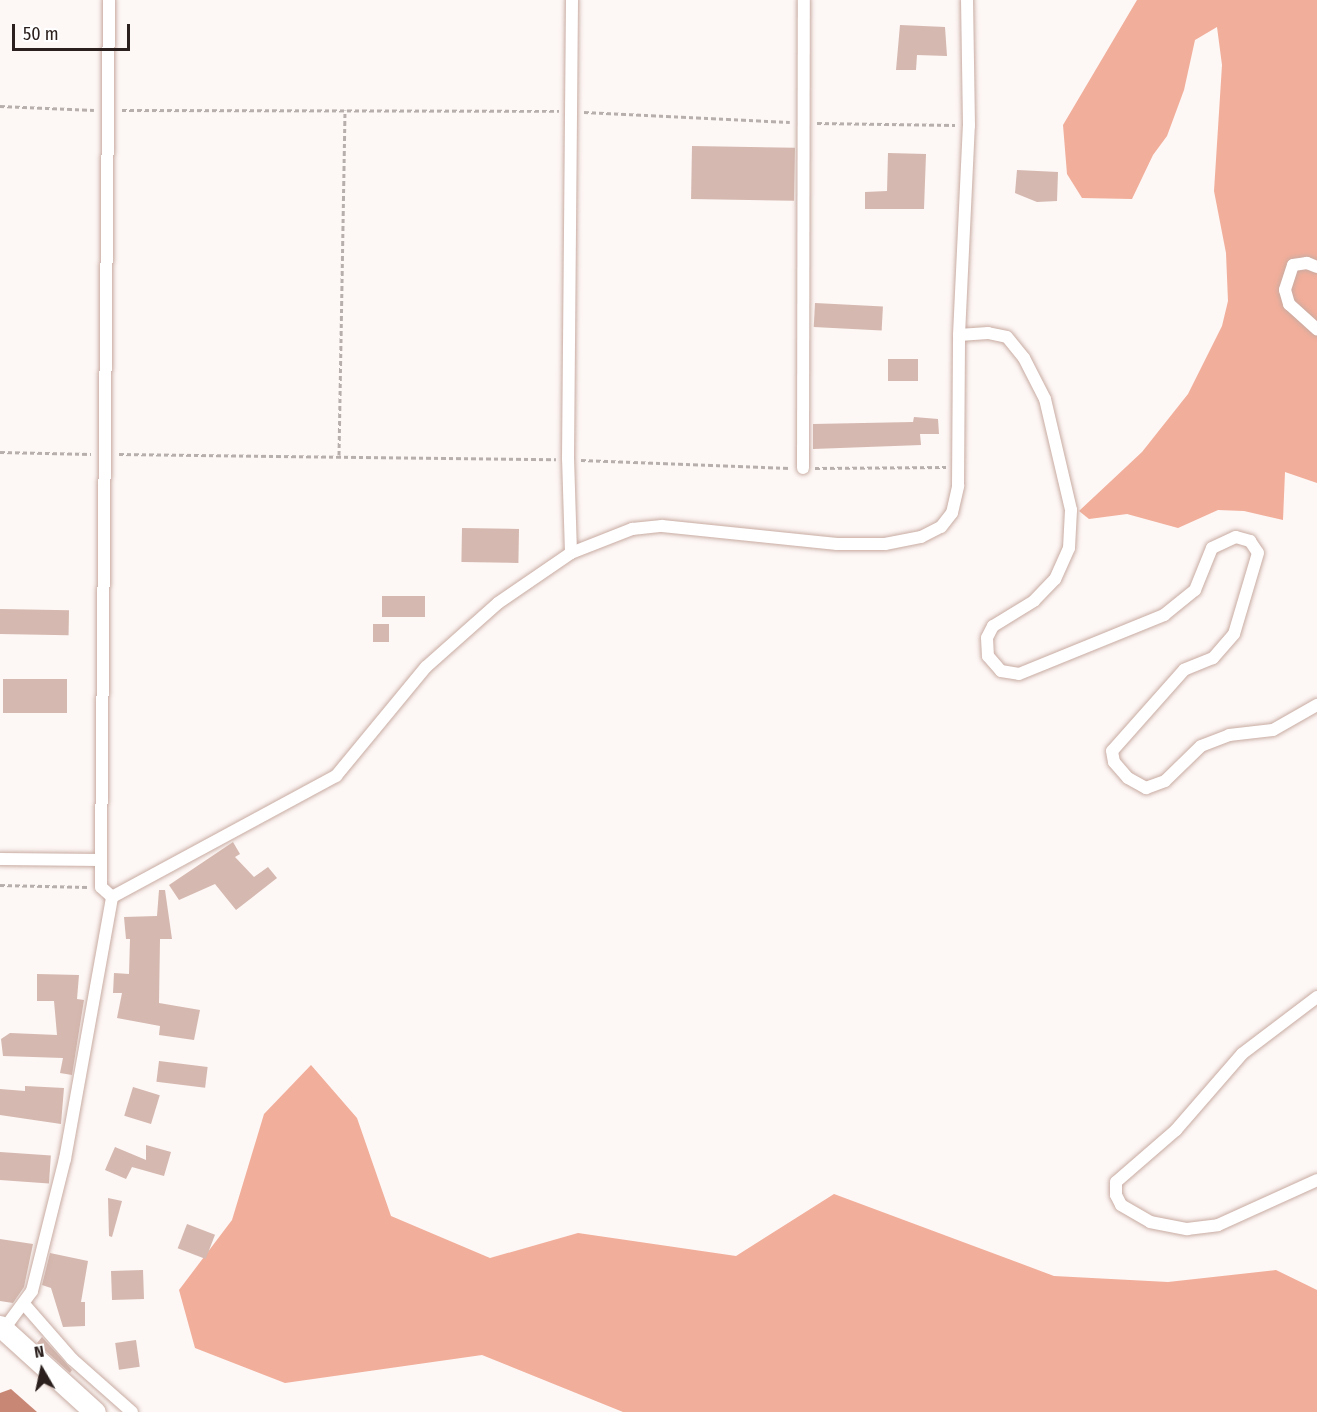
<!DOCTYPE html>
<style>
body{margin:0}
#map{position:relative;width:1317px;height:1412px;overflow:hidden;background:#fdf7f5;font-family:"Fira Sans Condensed",sans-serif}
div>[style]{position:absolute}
.forest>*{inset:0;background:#f1ae9a}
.water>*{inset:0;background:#c88775}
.building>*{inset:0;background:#d5b8af;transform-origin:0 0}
.path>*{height:3px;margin-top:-1.5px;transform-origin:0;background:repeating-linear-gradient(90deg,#b7afac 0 4.5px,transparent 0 7.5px)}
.roads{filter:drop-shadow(0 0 2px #c8aba2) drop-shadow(0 0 2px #c8aba2)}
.minor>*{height:12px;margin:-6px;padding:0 6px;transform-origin:6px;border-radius:6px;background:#fff}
.trunk>*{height:21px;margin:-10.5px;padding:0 10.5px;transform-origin:10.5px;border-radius:10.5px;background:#fff}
span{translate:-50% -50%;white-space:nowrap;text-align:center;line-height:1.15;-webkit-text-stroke:4.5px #fff;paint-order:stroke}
.north{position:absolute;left:12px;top:1340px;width:60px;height:60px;-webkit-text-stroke:4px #fff;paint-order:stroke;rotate:351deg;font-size:16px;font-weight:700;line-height:24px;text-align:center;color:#2b201d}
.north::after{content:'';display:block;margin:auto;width:21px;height:27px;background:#2b201d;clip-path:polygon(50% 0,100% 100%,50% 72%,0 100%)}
.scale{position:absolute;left:12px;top:24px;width:118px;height:27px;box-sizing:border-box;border:3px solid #2b201d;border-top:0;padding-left:8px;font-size:18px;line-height:21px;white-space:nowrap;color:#2b201d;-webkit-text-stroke:4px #fff;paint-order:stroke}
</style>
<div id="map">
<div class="forest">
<div style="clip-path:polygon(1137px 0,1317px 0,1317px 483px,1285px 472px,1283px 520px,1244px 511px,1218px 510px,1178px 528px,1127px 514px,1089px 519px,1079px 511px,1142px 452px,1188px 394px,1222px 326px,1228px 301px,1226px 253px,1214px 191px,1222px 65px,1217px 27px,1195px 40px,1184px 90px,1167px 136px,1153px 155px,1132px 199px,1082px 198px,1067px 174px,1063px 125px)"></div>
<div style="clip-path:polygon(311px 1065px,357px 1118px,391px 1216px,490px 1258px,578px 1233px,736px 1256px,834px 1194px,1054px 1276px,1168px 1282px,1276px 1270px,1317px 1290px,1317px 1412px,623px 1412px,482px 1355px,285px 1383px,195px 1348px,179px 1290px,232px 1220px,264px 1114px)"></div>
</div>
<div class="water">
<div style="clip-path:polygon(11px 1389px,37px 1412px,0 1412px,0 1393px)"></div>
</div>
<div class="building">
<div style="clip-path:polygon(900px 25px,945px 27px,947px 56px,917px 55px,916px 70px,896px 70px)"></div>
<div style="left:692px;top:146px;width:103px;height:53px;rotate:1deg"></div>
<div style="clip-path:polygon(888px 153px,926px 154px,924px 209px,865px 209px,865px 192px,887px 191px)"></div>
<div style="clip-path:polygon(1017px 170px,1058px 172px,1057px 201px,1037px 202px,1015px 193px)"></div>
<div style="left:815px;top:303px;width:68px;height:24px;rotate:3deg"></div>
<div style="left:918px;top:359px;width:22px;height:30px;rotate:90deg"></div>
<div style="clip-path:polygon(914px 417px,938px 419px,939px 434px,920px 434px,921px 445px,813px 449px,813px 424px,913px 422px)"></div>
<div style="left:462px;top:528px;width:57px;height:34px;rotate:1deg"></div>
<div style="left:425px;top:596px;width:21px;height:43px;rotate:90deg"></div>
<div style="left:0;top:609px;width:69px;height:25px;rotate:1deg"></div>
<div style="left:373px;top:624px;width:16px;height:18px"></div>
<div style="left:67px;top:679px;width:34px;height:64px;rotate:90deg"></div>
<div style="clip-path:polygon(233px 842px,240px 854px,235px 857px,254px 877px,268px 867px,277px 878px,236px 910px,215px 884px,179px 900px,169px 885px)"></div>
<div style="clip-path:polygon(159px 890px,165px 890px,172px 939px,160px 939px,159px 1003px,200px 1010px,194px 1040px,159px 1035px,160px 1026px,117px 1018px,122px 993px,113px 993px,114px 973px,129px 974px,130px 939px,126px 939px,124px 917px,157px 916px)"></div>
<div style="clip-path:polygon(37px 974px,79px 975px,77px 999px,84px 1000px,72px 1075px,60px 1073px,63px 1058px,3px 1056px,1px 1039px,10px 1033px,57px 1035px,54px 1001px,37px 1001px)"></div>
<div style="left:159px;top:1061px;width:49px;height:21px;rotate:7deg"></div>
<div style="clip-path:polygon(25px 1086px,64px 1088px,61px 1124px,0 1115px,0 1089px,25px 1091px)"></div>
<div style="left:133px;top:1087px;width:28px;height:30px;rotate:17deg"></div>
<div style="clip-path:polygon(146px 1145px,171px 1152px,164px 1176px,132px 1167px,126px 1179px,105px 1170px,115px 1147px,146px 1160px)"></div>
<div style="left:0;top:1152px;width:51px;height:28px;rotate:4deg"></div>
<div style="clip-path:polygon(108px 1198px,122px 1201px,112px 1237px,109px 1236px)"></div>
<div style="left:187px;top:1224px;width:30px;height:26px;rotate:21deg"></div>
<div style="clip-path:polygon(0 1239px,33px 1244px,24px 1287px,13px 1303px,0 1301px)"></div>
<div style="clip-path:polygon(50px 1253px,88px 1261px,81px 1302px,85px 1302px,85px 1326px,63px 1327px,51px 1288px,42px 1285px)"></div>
<div style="left:143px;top:1270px;width:29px;height:32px;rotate:88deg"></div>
<div style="clip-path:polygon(42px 1337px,72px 1370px,70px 1373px,37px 1343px)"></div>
<div style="left:136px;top:1340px;width:27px;height:21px;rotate:82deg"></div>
</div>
<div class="path">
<div style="left:0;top:106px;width:94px;rotate:2.4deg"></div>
<div style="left:122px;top:110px;width:437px;rotate:0.1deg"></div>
<div style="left:584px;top:112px;width:206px;rotate:2.8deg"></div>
<div style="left:817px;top:123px;width:138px;rotate:0.8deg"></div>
<div style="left:0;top:452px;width:91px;rotate:1.3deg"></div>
<div style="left:119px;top:454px;width:437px;rotate:0.7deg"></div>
<div style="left:339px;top:455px;width:345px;rotate:-89deg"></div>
<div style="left:581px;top:460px;width:209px;rotate:2.2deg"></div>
<div style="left:815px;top:468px;width:131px;rotate:-0.4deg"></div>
<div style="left:0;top:885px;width:88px;rotate:1.3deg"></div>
</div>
<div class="roads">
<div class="minor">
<div style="left:1317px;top:267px;width:11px;rotate:-158deg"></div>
<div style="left:1307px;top:263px;width:14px;rotate:172deg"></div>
<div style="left:1293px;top:265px;width:26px;rotate:108deg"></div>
<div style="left:1285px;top:290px;width:15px;rotate:74deg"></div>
<div style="left:1289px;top:304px;width:38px;rotate:42deg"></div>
<div style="left:959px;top:335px;width:29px;rotate:-4deg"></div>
<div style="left:988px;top:333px;width:19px;rotate:12deg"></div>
<div style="left:1007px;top:337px;width:27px;rotate:51deg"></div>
<div style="left:1024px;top:358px;width:46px;rotate:62.9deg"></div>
<div style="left:1045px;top:399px;width:114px;rotate:76.8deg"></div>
<div style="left:1071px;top:510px;width:38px;rotate:93deg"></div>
<div style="left:1069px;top:548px;width:34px;rotate:114deg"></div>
<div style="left:1055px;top:579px;width:30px;rotate:134deg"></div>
<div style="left:1034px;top:601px;width:48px;rotate:148.6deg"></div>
<div style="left:993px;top:626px;width:13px;rotate:117deg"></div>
<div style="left:987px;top:638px;width:18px;rotate:87deg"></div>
<div style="left:988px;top:656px;width:20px;rotate:49deg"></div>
<div style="left:1001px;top:671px;width:18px;rotate:9deg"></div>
<div style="left:1019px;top:674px;width:157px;rotate:-22.1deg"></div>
<div style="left:1164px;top:615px;width:40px;rotate:-39deg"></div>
<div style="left:1195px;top:590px;width:45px;rotate:-68deg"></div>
<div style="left:1212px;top:548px;width:26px;rotate:-25deg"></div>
<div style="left:1236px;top:537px;width:15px;rotate:16deg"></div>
<div style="left:1250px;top:541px;width:14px;rotate:56deg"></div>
<div style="left:1258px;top:553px;width:84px;rotate:106.5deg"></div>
<div style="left:1234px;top:634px;width:32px;rotate:131deg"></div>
<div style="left:1213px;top:658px;width:31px;rotate:158deg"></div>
<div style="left:1184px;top:670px;width:108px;rotate:131.6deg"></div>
<div style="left:1112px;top:751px;width:11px;rotate:80deg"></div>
<div style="left:1114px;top:762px;width:21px;rotate:49deg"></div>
<div style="left:1128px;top:778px;width:21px;rotate:29deg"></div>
<div style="left:1146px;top:788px;width:20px;rotate:-20deg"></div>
<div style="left:1165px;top:781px;width:50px;rotate:-44.2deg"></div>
<div style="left:1201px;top:746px;width:30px;rotate:-21deg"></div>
<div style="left:1229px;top:735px;width:44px;rotate:-6.5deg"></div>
<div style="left:1273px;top:730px;width:51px;rotate:-29.6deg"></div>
<div style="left:803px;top:468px;width:468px;rotate:-89.9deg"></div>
<div style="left:571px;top:553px;width:94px;rotate:-91.8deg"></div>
<div style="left:568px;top:459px;width:459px;rotate:-89.5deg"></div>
<div style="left:0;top:859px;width:101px;rotate:0.6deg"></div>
<div style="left:101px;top:860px;width:27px;rotate:90deg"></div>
<div style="left:101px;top:887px;width:15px;rotate:42deg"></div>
<div style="left:101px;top:860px;width:860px;rotate:-89.47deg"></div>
<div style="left:112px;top:897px;width:255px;rotate:-28.4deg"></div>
<div style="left:336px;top:776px;width:141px;rotate:-50.5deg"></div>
<div style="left:426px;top:667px;width:96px;rotate:-41.6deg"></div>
<div style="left:498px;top:603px;width:88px;rotate:-34.4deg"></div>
<div style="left:571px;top:553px;width:66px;rotate:-21.5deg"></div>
<div style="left:632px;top:529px;width:30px;rotate:-6deg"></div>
<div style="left:662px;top:526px;width:176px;rotate:5.9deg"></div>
<div style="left:837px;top:544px;width:48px"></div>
<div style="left:885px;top:544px;width:37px;rotate:-11deg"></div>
<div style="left:921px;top:537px;width:22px;rotate:-27deg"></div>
<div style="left:941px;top:527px;width:18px;rotate:-52deg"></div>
<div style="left:952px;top:513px;width:28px;rotate:-77deg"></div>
<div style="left:958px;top:486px;width:151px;rotate:-89.6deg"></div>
<div style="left:959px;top:335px;width:209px;rotate:-87.3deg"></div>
<div style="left:969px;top:126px;width:126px;rotate:-90.9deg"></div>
<div style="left:1317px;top:997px;width:94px;rotate:142.8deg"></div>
<div style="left:1242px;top:1054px;width:101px;rotate:131deg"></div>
<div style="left:1176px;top:1130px;width:79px;rotate:139.1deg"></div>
<div style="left:1116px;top:1182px;width:13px;rotate:90deg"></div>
<div style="left:1116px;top:1195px;width:11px;rotate:63deg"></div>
<div style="left:1121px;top:1205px;width:34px;rotate:30deg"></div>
<div style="left:1150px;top:1222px;width:38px;rotate:11deg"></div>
<div style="left:1187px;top:1229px;width:31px;rotate:-7deg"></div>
<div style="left:1218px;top:1225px;width:109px;rotate:-24.4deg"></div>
<div style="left:24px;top:1304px;width:73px;rotate:48.9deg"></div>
<div style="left:72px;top:1359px;width:80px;rotate:41.5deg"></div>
<div style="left:4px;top:1329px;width:47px;rotate:-53.6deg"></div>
<div style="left:32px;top:1291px;width:136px;rotate:-76deg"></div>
<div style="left:65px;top:1159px;width:266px;rotate:-79.8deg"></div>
</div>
<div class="trunk">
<div style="left:0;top:1326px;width:128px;rotate:42.2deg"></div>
</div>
</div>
<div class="north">N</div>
<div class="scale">50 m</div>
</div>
